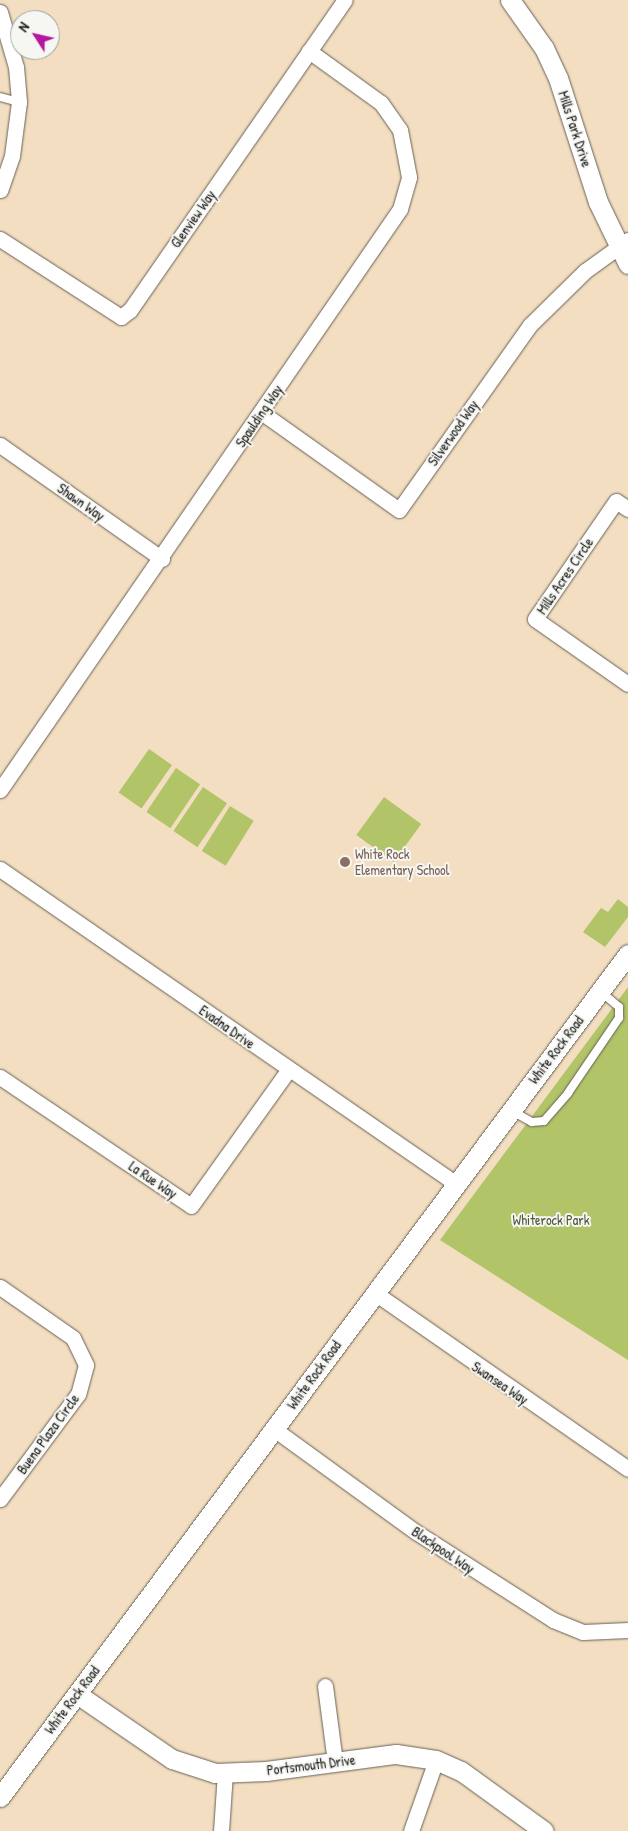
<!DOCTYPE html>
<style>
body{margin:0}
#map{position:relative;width:628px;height:1831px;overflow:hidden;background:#f3dec1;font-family:"Patrick Hand",sans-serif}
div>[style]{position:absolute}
.green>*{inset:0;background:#b1c468;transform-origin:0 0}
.roads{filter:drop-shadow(0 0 1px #676056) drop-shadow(0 0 1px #676056)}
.service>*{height:8px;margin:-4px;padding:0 4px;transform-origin:4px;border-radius:4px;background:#fff}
.minor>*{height:15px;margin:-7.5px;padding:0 7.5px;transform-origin:7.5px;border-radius:7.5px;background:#fff}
.tertiary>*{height:19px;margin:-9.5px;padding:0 9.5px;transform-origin:9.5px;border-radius:9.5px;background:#fff}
.dots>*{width:14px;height:14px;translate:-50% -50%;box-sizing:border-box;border:2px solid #f6f6f2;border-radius:50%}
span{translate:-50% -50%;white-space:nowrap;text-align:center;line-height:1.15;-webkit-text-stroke:4px #f6f6f2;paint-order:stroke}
.street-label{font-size:14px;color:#1c1c1c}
.education-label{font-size:14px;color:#785e54}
.left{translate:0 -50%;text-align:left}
.park-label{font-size:14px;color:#505737}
.north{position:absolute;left:10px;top:10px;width:50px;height:50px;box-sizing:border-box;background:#f6f6f2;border:1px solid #9f9f9c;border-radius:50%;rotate:305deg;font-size:14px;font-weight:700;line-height:20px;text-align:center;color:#1c1c1c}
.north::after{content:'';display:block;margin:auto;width:18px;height:22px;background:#b5179e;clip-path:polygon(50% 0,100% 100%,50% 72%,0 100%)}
</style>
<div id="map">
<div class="green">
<div style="left:149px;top:749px;width:28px;height:53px;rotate:35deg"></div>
<div style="left:176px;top:768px;width:29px;height:53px;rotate:34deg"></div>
<div style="left:203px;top:787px;width:29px;height:53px;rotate:34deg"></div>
<div style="left:384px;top:797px;width:46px;height:47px;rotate:36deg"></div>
<div style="left:230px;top:806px;width:28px;height:53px;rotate:32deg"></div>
<div style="clip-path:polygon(618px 899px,628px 907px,628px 917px,605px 947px,583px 932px,601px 908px,608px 912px)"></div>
<div style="clip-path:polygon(628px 987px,628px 1360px,440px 1240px)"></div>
</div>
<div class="roads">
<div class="service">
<div style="left:0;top:97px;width:20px;rotate:15deg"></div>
<div style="left:512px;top:1111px;width:23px;rotate:29deg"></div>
<div style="left:532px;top:1122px;width:12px;rotate:-5deg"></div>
<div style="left:544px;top:1121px;width:37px;rotate:-49deg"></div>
<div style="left:568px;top:1093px;width:91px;rotate:-55.8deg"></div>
<div style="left:619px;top:1018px;width:11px;rotate:-90deg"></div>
<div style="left:619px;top:1007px;width:25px;rotate:-140deg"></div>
</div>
<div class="minor">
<div style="left:0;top:12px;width:57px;rotate:73.8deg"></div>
<div style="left:16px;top:67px;width:35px;rotate:85deg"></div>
<div style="left:19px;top:102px;width:54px;rotate:97.4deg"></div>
<div style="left:12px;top:156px;width:36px;rotate:109deg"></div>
<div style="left:0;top:239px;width:144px;rotate:32.8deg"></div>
<div style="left:121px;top:317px;width:11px;rotate:-38deg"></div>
<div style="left:130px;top:310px;width:377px;rotate:-55.3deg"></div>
<div style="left:261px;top:412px;width:169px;rotate:35.4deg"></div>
<div style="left:399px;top:510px;width:227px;rotate:-54.7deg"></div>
<div style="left:530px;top:325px;width:77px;rotate:-44.5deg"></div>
<div style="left:585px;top:271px;width:53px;rotate:-35.8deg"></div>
<div style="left:0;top:445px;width:198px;rotate:35.1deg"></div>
<div style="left:628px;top:509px;width:14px;rotate:-146deg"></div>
<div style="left:616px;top:501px;width:143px;rotate:124.5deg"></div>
<div style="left:535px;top:619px;width:113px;rotate:35deg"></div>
<div style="left:0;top:790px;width:705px;rotate:-55.45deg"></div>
<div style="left:400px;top:209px;width:33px;rotate:-74deg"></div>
<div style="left:409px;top:177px;width:48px;rotate:-100.8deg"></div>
<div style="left:400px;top:130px;width:33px;rotate:-125deg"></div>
<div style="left:381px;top:103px;width:89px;rotate:-144.2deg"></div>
<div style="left:0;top:869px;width:553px;rotate:34.61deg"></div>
<div style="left:0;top:1077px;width:230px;rotate:34deg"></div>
<div style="left:191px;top:1206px;width:168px;rotate:-54.4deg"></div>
<div style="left:0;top:1287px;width:89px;rotate:34.9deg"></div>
<div style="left:73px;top:1338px;width:30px;rotate:64deg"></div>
<div style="left:86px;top:1365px;width:30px;rotate:105deg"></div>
<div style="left:78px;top:1394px;width:131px;rotate:126.6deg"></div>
<div style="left:375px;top:1293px;width:308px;rotate:34.8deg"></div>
<div style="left:274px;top:1429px;width:175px;rotate:36deg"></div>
<div style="left:416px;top:1532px;width:163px;rotate:32.7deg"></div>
<div style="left:553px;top:1620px;width:32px;rotate:22deg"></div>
<div style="left:583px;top:1632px;width:45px;rotate:-2.5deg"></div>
<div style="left:325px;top:1686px;width:77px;rotate:82.5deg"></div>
<div style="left:221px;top:1831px;width:58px;rotate:-86.1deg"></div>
<div style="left:411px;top:1831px;width:75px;rotate:-70.6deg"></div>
</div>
<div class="tertiary">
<div style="left:510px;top:0;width:59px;rotate:54.7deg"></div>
<div style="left:544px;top:48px;width:33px;rotate:65deg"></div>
<div style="left:558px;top:78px;width:130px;rotate:72.1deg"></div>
<div style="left:598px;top:202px;width:69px;rotate:64.2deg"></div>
<div style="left:77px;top:1694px;width:115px;rotate:34.4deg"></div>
<div style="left:172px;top:1759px;width:45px;rotate:18deg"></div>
<div style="left:215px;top:1773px;width:51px;rotate:-2.2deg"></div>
<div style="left:266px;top:1771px;width:131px;rotate:-7.5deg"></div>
<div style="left:396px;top:1754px;width:40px;rotate:8.5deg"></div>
<div style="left:436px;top:1760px;width:27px;rotate:24deg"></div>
<div style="left:461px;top:1771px;width:102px;rotate:35.9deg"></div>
<div style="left:0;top:1797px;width:1051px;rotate:-53.32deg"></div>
</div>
</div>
<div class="dots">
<div style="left:345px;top:862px;background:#8d6e63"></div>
</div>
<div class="street-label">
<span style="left:575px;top:129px;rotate:72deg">Mills Park Drive</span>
<span style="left:193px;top:219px;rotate:-55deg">Glenview Way</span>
<span style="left:259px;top:416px;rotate:-56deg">Spaulding Way</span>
<span style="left:453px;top:433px;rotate:-55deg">Silverwood Way</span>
<span style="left:81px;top:502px;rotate:35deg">Shawn Way</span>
<span style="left:565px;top:576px;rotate:-56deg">Mills Acres Circle</span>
<span style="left:227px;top:1027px;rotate:35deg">Evadna Drive</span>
<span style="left:556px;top:1050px;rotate:-53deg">White Rock Road</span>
<span style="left:153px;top:1180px;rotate:34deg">La Rue Way</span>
<span style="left:314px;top:1375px;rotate:-54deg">White Rock Road</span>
<span style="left:500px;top:1383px;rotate:34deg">Swansea Way</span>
<span style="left:48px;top:1434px;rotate:-54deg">Buena Plaza Circle</span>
<span style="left:443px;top:1550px;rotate:34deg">Blackpool Way</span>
<span style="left:72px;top:1700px;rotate:-53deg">White Rock Road</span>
<span style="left:311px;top:1765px;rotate:-7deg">Portsmouth Drive</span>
</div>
<div class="education-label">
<span class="left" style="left:355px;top:862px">White Rock<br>Elementary School</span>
</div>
<div class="park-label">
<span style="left:551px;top:1220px">Whiterock Park</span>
</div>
<div class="north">N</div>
</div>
